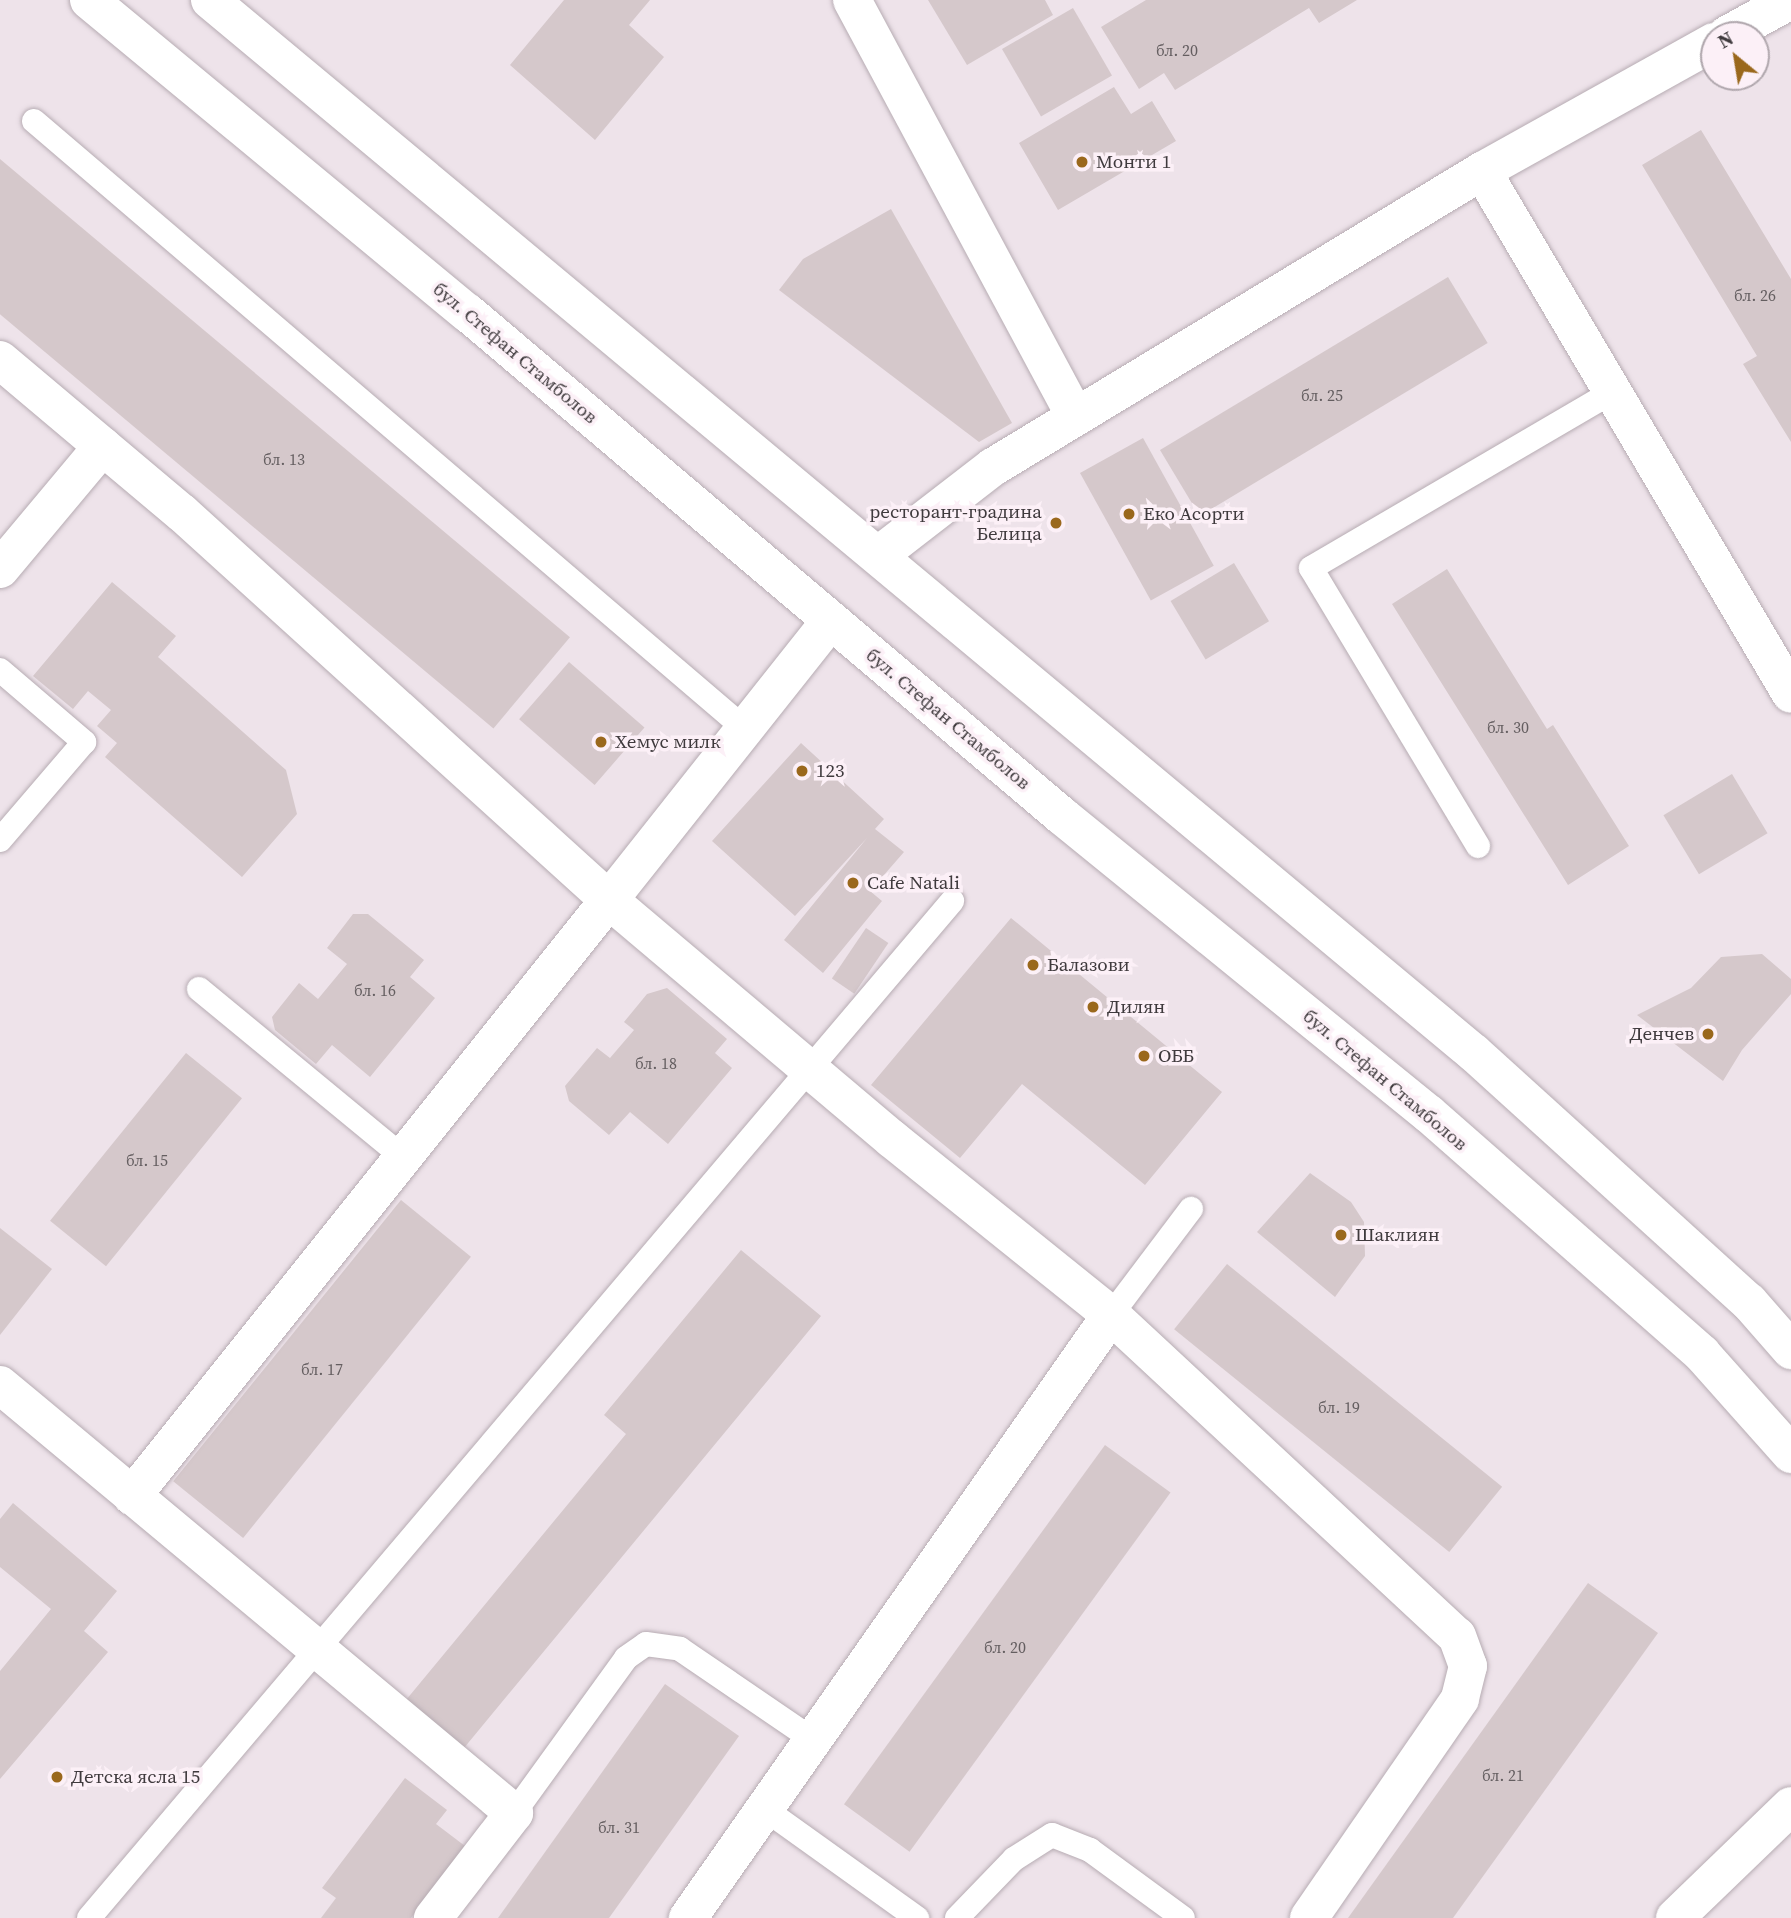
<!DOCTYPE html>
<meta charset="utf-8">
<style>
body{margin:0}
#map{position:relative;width:1791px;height:1918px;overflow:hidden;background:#eee3ea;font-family:"Source Serif 4",serif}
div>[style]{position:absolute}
.building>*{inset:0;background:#d5c8cb;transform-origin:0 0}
.roads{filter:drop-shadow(0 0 2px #b7acb3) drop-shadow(0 0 2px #b7acb3)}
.lane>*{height:24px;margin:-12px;padding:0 12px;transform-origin:12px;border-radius:12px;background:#fff}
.street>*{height:38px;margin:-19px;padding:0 19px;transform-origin:19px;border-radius:19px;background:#fff}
.secondary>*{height:38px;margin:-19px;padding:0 19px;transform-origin:19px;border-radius:19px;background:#fff}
.dots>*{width:19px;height:19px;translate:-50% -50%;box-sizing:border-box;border:4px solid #fcf0f7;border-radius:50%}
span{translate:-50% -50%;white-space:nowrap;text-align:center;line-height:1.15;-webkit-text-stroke:7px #fcf0f7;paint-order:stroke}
.number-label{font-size:16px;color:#645e60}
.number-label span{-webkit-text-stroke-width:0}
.poi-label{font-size:19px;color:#3f3a3d}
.left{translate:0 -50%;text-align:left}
.right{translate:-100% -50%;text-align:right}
.street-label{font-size:19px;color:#3f3a3d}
.north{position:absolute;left:1700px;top:21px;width:70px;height:70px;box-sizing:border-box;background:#fcf0f7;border:2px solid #b0a7ad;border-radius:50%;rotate:330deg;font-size:19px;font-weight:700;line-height:28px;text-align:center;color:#3f3a3d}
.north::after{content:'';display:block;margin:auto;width:24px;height:32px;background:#9a681c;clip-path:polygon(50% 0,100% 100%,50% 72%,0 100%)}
</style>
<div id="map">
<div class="building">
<div style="clip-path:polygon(564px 0,650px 0,629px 25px,664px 57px,595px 140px,510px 65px)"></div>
<div style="clip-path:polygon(928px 0,1045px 0,1053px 15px,967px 65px)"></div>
<div style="clip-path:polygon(1146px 0,1357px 0,1319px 23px,1309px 8px,1175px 90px,1164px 73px,1139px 89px,1101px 27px)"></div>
<div style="left:1073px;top:8px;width:78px;height:82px;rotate:60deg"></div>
<div style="clip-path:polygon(1114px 87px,1131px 114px,1152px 101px,1176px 141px,1058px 210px,1019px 143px)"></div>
<div style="clip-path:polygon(1701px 130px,1791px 279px,1791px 442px,1743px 364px,1757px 356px,1642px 165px)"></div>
<div style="left:0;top:159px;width:744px;height:119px;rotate:40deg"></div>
<div style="clip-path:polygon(891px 209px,1012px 423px,979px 442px,779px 290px,803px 259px)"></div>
<div style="left:1448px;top:277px;width:77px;height:336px;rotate:59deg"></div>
<div style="left:1143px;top:438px;width:146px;height:72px;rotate:61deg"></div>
<div style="left:1234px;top:563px;width:68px;height:74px;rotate:59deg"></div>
<div style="clip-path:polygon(1447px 569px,1547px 729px,1553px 725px,1629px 846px,1568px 885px,1392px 604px)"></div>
<div style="clip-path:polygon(112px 582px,176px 636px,158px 657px,286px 770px,297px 814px,242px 877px,105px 757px,117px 743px,97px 726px,111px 710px,88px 691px,73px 709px,33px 676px)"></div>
<div style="left:569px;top:662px;width:100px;height:76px;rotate:41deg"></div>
<div style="clip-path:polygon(801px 743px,884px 819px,875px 829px,904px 852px,870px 891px,882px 901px,823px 973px,784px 940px,867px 838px,795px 916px,712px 841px)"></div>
<div style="left:1732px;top:774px;width:69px;height:80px;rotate:59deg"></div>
<div style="clip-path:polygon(353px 914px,368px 914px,424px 960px,410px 977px,435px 998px,370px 1077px,332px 1045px,316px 1064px,275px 1030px,272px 1017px,299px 983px,318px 999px,347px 964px,327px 948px)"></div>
<div style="clip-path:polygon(1011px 918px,1222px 1092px,1145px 1185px,1022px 1084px,960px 1158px,871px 1085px)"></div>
<div style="left:866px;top:928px;width:27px;height:61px;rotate:34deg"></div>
<div style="clip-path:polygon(1762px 954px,1791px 979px,1791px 994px,1742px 1050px,1723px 1081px,1637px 1015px,1691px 988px,1721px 957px)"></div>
<div style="clip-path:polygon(667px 988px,727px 1039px,715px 1053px,732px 1068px,668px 1144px,630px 1112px,609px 1135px,569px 1101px,565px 1086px,597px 1048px,610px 1058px,634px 1030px,624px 1022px,647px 994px)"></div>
<div style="left:186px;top:1053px;width:72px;height:216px;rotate:39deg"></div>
<div style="clip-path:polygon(1310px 1173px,1351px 1202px,1364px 1222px,1365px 1256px,1335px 1297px,1257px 1232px)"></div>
<div style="left:401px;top:1200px;width:90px;height:362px;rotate:39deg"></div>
<div style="clip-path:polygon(0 1228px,52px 1269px,0 1335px)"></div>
<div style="clip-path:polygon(741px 1250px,821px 1316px,464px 1748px,406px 1700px,626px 1434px,604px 1415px)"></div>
<div style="left:1227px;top:1264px;width:354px;height:84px;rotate:39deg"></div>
<div style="left:1105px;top:1445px;width:81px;height:444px;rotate:36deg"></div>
<div style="clip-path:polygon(13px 1503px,117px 1591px,84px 1631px,108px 1652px,0 1779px,0 1671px,51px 1609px,0 1567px,0 1519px)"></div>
<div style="clip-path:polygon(1588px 1583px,1658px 1633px,1453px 1918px,1348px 1918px)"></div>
<div style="clip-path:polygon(665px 1684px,739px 1736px,609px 1918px,498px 1918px)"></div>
<div style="clip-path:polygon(405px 1778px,447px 1810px,436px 1824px,465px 1846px,411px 1918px,321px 1918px,336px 1898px,322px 1888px)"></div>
</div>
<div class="roads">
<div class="lane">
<div style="left:34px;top:121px;width:934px;rotate:40.53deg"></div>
<div style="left:0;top:670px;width:111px;rotate:40.6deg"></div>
<div style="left:84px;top:742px;width:129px;rotate:130.6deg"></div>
<div style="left:1478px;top:846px;width:324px;rotate:-121deg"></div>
<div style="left:1311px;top:568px;width:349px;rotate:-30.3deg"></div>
<div style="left:199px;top:989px;width:264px;rotate:39.5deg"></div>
<div style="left:1111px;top:1315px;width:133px;rotate:-53deg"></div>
<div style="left:766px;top:1810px;width:186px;rotate:35.6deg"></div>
<div style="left:514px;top:1813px;width:191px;rotate:-54.1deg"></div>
<div style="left:626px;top:1658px;width:24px;rotate:-35deg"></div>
<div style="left:646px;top:1644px;width:34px;rotate:8deg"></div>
<div style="left:680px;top:1649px;width:163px;rotate:34.3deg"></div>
<div style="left:89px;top:1918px;width:1334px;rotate:-49.68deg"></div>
<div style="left:957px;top:1918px;width:82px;rotate:-46deg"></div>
<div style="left:1014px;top:1859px;width:45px;rotate:-32.3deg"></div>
<div style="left:1052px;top:1835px;width:41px;rotate:21.5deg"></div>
<div style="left:1090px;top:1850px;width:115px;rotate:36.2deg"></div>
</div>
<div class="street">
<div style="left:852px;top:0;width:473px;rotate:61.8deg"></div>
<div style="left:1727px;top:35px;width:73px;rotate:-28.7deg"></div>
<div style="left:1482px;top:171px;width:607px;rotate:59.42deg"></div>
<div style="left:0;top:360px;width:238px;rotate:40.1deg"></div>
<div style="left:182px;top:513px;width:576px;rotate:42.19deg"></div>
<div style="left:609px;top:900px;width:357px;rotate:-51.6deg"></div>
<div style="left:879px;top:555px;width:144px;rotate:-37.7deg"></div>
<div style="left:993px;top:467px;width:572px;rotate:-31.19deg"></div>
<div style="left:1482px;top:171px;width:265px;rotate:-29.1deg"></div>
<div style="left:0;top:569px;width:160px;rotate:-50.1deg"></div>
<div style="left:1111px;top:1315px;width:472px;rotate:42.9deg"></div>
<div style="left:1457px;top:1636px;width:32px;rotate:70deg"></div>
<div style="left:1468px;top:1666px;width:34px;rotate:104deg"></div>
<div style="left:1460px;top:1699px;width:266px;rotate:124.6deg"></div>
<div style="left:0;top:1385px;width:669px;rotate:39.78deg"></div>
<div style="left:514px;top:1813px;width:133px;rotate:127.6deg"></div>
<div style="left:132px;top:1496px;width:763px;rotate:-51.33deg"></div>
<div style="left:609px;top:900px;width:370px;rotate:40.2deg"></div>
<div style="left:892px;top:1139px;width:281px;rotate:38.8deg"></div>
<div style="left:1111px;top:1315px;width:737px;rotate:125.05deg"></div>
</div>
<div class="secondary">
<div style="left:89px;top:0;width:492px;rotate:39.6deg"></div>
<div style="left:468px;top:313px;width:778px;rotate:40.26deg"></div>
<div style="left:1062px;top:816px;width:473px;rotate:39.1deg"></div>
<div style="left:1429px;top:1114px;width:363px;rotate:41.3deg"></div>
<div style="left:1702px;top:1354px;width:134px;rotate:48.3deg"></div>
<div style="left:210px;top:0;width:1645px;rotate:39.8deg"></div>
<div style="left:1474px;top:1053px;width:371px;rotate:42.2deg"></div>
<div style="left:1749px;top:1302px;width:64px;rotate:48.8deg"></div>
<div style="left:1675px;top:1918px;width:161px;rotate:-44deg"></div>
</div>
</div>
<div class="dots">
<div style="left:1082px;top:162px;background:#9a681c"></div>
<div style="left:1129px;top:514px;background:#9a681c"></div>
<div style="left:1056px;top:523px;background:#9a681c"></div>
<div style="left:601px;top:742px;background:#9a681c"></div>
<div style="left:802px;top:771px;background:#9a681c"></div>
<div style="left:853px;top:883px;background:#9a681c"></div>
<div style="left:1033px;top:965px;background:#9a681c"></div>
<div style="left:1093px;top:1007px;background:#9a681c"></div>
<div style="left:1708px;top:1034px;background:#9a681c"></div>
<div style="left:1144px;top:1056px;background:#9a681c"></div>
<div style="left:1341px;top:1235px;background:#9a681c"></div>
<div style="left:57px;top:1777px;background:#9a681c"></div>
</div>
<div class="number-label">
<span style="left:1177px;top:50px">бл. 20</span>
<span style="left:1755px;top:295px">бл. 26</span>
<span style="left:1322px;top:395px">бл. 25</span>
<span style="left:284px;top:459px">бл. 13</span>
<span style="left:1508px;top:727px">бл. 30</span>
<span style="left:375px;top:990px">бл. 16</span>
<span style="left:656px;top:1063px">бл. 18</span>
<span style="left:147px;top:1160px">бл. 15</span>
<span style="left:322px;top:1369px">бл. 17</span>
<span style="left:1339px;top:1407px">бл. 19</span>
<span style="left:1005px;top:1647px">бл. 20</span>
<span style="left:1503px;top:1775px">бл. 21</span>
<span style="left:619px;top:1827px">бл. 31</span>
</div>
<div class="poi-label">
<span class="left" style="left:1096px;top:162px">Монти 1</span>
<span class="right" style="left:1042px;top:523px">ресторант-градина<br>Белица</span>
<span class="left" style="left:1143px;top:514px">Еко Асорти</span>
<span class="left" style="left:615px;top:742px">Хемус милк</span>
<span class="left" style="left:816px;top:771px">123</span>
<span class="left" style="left:867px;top:883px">Cafe Natali</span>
<span class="left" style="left:1047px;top:965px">Балазови</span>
<span class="left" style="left:1107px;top:1007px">Дилян</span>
<span class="right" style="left:1694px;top:1034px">Денчев</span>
<span class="left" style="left:1158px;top:1056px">ОББ</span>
<span class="left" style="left:1355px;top:1235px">Шаклиян</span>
<span class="left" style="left:71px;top:1777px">Детска ясла 15</span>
</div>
<div class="street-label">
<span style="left:515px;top:353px;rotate:40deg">бул. Стефан Стамболов</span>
<span style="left:948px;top:719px;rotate:40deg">бул. Стефан Стамболов</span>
<span style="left:1385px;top:1080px;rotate:40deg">бул. Стефан Стамболов</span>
</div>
<div class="north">N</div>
</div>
